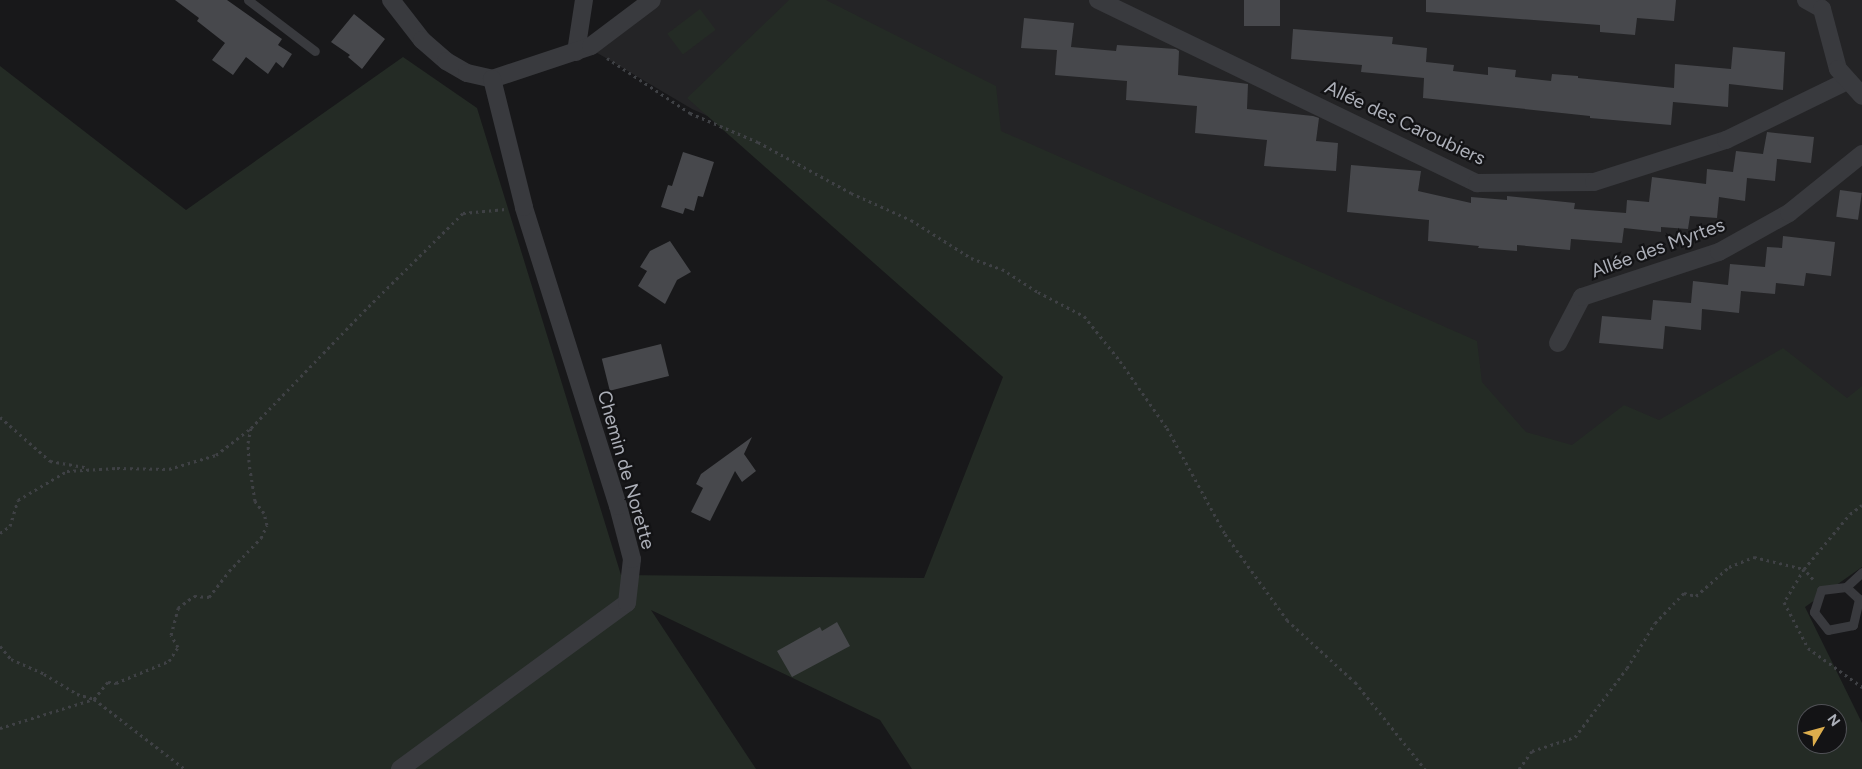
<!DOCTYPE html>
<meta charset="utf-8">
<style>
body{margin:0}
#map{position:relative;width:1862px;height:769px;overflow:hidden;background:#18181a;font-family:Figtree,sans-serif}
div>[style]{position:absolute}
.built>*{inset:0;background:#242426}
.green>*{inset:0;background:#242b25;transform-origin:0 0}
.building>*{inset:0;background:#47484c;transform-origin:0 0}
.path>*{height:3px;margin-top:-1.5px;transform-origin:0;background:repeating-linear-gradient(90deg,#3f4145 0 2.5px,transparent 0 6.5px)}
.service>*{height:9px;margin:-4.5px;padding:0 4.5px;transform-origin:4.5px;border-radius:4.5px;background:#393a3e}
.minor>*{height:18px;margin:-9px;padding:0 9px;transform-origin:9px;border-radius:9px;background:#393a3e}
span{translate:-50% -50%;white-space:nowrap;text-align:center;line-height:1.15;-webkit-text-stroke:4.5px #131315;paint-order:stroke}
.street-label{font-size:19px;color:#acafb8}
.north{position:absolute;left:1797px;top:704px;width:50px;height:50px;box-sizing:border-box;background:#131315;border:1px solid #505156;border-radius:50%;rotate:53deg;font-size:14px;font-weight:700;line-height:20px;text-align:center;color:#acafb8}
.north::after{content:'';display:block;margin:auto;width:18px;height:22px;background:#ddae4d;clip-path:polygon(50% 0,100% 100%,50% 72%,0 100%)}
</style>
<div id="map">
<div class="built">
<div style="clip-path:polygon(652px 0,1862px 0,1862px 513px,1791px 554px,759px 139px,692px 109px,594px 51px)"></div>
</div>
<div class="green">
<div style="clip-path:polygon(evenodd,789px 0,826px 0,996px 86px,1001px 131px,1477px 341px,1482px 382px,1526px 432px,1572px 445px,1624px 405px,1659px 420px,1783px 348px,1847px 398px,1862px 386px,1862px 567px,1805px 607px,1862px 723px,1862px 769px,912px 769px,880px 720px,651px 610px,756px 769px,0 769px,0 66px,186px 210px,403px 57px,477px 108px,621px 575px,924px 578px,1003px 377px,687px 98px,789px 0,1807px 714px,1837px 714px,1837px 744px,1807px 744px,1807px 714px)"></div>
<div style="left:700px;top:9px;width:26px;height:41px;rotate:53deg"></div>
</div>
<div class="building">
<div style="clip-path:polygon(175px 0,227px 0,282px 39px,278px 45px,292px 54px,283px 68px,276px 62px,268px 74px,246px 57px,233px 75px,212px 60px,225px 43px,197px 21px,199px 18px)"></div>
<div style="left:1244px;top:0;width:36px;height:26px"></div>
<div style="clip-path:polygon(1426px 0,1676px 0,1674px 21px,1637px 18px,1635px 35px,1600px 32px,1600px 25px,1426px 12px)"></div>
<div style="clip-path:polygon(354px 14px,385px 39px,362px 69px,348px 57px,350px 55px,331px 42px)"></div>
<div style="clip-path:polygon(1024px 18px,1074px 23px,1071px 47px,1116px 51px,1117px 45px,1176px 49px,1179px 51px,1178px 75px,1248px 84px,1247px 109px,1313px 116px,1319px 118px,1316px 141px,1338px 143px,1336px 171px,1264px 166px,1267px 140px,1195px 133px,1197px 106px,1126px 100px,1127px 81px,1055px 75px,1057px 50px,1021px 48px)"></div>
<div style="clip-path:polygon(1293px 29px,1393px 37px,1392px 44px,1427px 48px,1426px 62px,1454px 65px,1453px 71px,1488px 75px,1488px 67px,1516px 70px,1515px 77px,1551px 81px,1552px 74px,1578px 76px,1578px 78px,1674px 88px,1675px 64px,1731px 69px,1733px 47px,1785px 52px,1783px 90px,1729px 84px,1728px 107px,1673px 102px,1671px 125px,1590px 118px,1590px 116px,1423px 98px,1424px 78px,1361px 72px,1362px 65px,1291px 59px)"></div>
<div style="clip-path:polygon(1767px 132px,1814px 137px,1811px 163px,1777px 159px,1775px 181px,1747px 178px,1745px 201px,1719px 197px,1717px 218px,1690px 216px,1688px 229px,1661px 227px,1661px 232px,1624px 228px,1622px 243px,1571px 239px,1570px 250px,1517px 245px,1517px 251px,1478px 248px,1479px 246px,1428px 241px,1429px 220px,1347px 212px,1351px 165px,1421px 171px,1418px 191px,1471px 203px,1471px 197px,1507px 200px,1507px 196px,1575px 203px,1574px 209px,1626px 213px,1627px 200px,1649px 202px,1652px 177px,1706px 184px,1707px 169px,1733px 172px,1736px 151px,1763px 154px)"></div>
<div style="clip-path:polygon(683px 152px,714px 162px,703px 197px,698px 196px,694px 211px,685px 208px,683px 214px,661px 207px,668px 185px,672px 186px)"></div>
<div style="left:1840px;top:190px;width:22px;height:27px;rotate:8deg"></div>
<div style="clip-path:polygon(1783px 236px,1835px 242px,1831px 276px,1806px 273px,1804px 286px,1776px 283px,1775px 294px,1741px 291px,1739px 313px,1702px 309px,1701px 330px,1665px 326px,1663px 349px,1599px 343px,1602px 316px,1651px 320px,1653px 300px,1691px 303px,1693px 281px,1728px 285px,1730px 264px,1765px 267px,1767px 247px,1782px 248px)"></div>
<div style="clip-path:polygon(670px 241px,691px 272px,677px 280px,665px 304px,638px 286px,647px 271px,640px 267px,650px 251px)"></div>
<div style="left:661px;top:344px;width:33px;height:61px;rotate:76deg"></div>
<div style="clip-path:polygon(752px 437px,744px 454px,756px 471px,742px 482px,735px 471px,710px 521px,691px 512px,703px 488px,696px 484px,701px 474px)"></div>
<div style="clip-path:polygon(837px 622px,850px 646px,792px 677px,777px 651px,820px 627px,822px 631px)"></div>
</div>
<div class="path">
<div style="left:607px;top:58px;width:100px;rotate:33.5deg"></div>
<div style="left:690px;top:113px;width:74px;rotate:23.1deg"></div>
<div style="left:758px;top:142px;width:106px;rotate:28.7deg"></div>
<div style="left:851px;top:193px;width:66px;rotate:24.2deg"></div>
<div style="left:911px;top:220px;width:71px;rotate:32.3deg"></div>
<div style="left:971px;top:258px;width:33px;rotate:20deg"></div>
<div style="left:1002px;top:269px;width:43px;rotate:32.6deg"></div>
<div style="left:1038px;top:292px;width:52px;rotate:27.6deg"></div>
<div style="left:1084px;top:316px;width:58px;rotate:51.3deg"></div>
<div style="left:1120px;top:361px;width:82px;rotate:55deg"></div>
<div style="left:1167px;top:428px;width:121px;rotate:61.3deg"></div>
<div style="left:1225px;top:534px;width:106px;rotate:54.2deg"></div>
<div style="left:1287px;top:620px;width:92px;rotate:42.4deg"></div>
<div style="left:1355px;top:682px;width:112px;rotate:51.2deg"></div>
<div style="left:0;top:417px;width:67px;rotate:41.3deg"></div>
<div style="left:50px;top:461px;width:39px;rotate:10deg"></div>
<div style="left:0;top:533px;width:12px;rotate:-35deg"></div>
<div style="left:10px;top:526px;width:27px;rotate:-73deg"></div>
<div style="left:18px;top:500px;width:57px;rotate:-30.6deg"></div>
<div style="left:67px;top:471px;width:50px;rotate:-3.4deg"></div>
<div style="left:117px;top:468px;width:52px;rotate:1.1deg"></div>
<div style="left:169px;top:469px;width:49px;rotate:-16.6deg"></div>
<div style="left:216px;top:455px;width:44px;rotate:-37.6deg"></div>
<div style="left:251px;top:428px;width:163px;rotate:-46deg"></div>
<div style="left:364px;top:311px;width:139px;rotate:-44.7deg"></div>
<div style="left:463px;top:213px;width:43px;rotate:-5.3deg"></div>
<div style="left:1813px;top:579px;width:13px;rotate:-132deg"></div>
<div style="left:1804px;top:569px;width:72px;rotate:-50.1deg"></div>
<div style="left:1850px;top:514px;width:15px;rotate:-37deg"></div>
<div style="left:0;top:646px;width:17px;rotate:50deg"></div>
<div style="left:11px;top:659px;width:36px;rotate:24deg"></div>
<div style="left:44px;top:674px;width:39px;rotate:31deg"></div>
<div style="left:77px;top:694px;width:18px;rotate:16deg"></div>
<div style="left:94px;top:699px;width:115px;rotate:37.6deg"></div>
<div style="left:0;top:728px;width:98px;rotate:-17.1deg"></div>
<div style="left:94px;top:699px;width:22px;rotate:-51deg"></div>
<div style="left:108px;top:682px;width:8px;rotate:7deg"></div>
<div style="left:116px;top:683px;width:57px;rotate:-22.5deg"></div>
<div style="left:169px;top:661px;width:17px;rotate:-57deg"></div>
<div style="left:178px;top:647px;width:14px;rotate:-120deg"></div>
<div style="left:171px;top:635px;width:28px;rotate:-75deg"></div>
<div style="left:178px;top:608px;width:20px;rotate:-37deg"></div>
<div style="left:194px;top:596px;width:15px;rotate:4deg"></div>
<div style="left:209px;top:597px;width:33px;rotate:-52deg"></div>
<div style="left:229px;top:571px;width:46px;rotate:-45.9deg"></div>
<div style="left:261px;top:538px;width:14px;rotate:-65deg"></div>
<div style="left:267px;top:525px;width:12px;rotate:-104deg"></div>
<div style="left:264px;top:513px;width:15px;rotate:-127deg"></div>
<div style="left:255px;top:501px;width:39px;rotate:-99deg"></div>
<div style="left:249px;top:462px;width:19px;rotate:-93deg"></div>
<div style="left:248px;top:443px;width:15px;rotate:-79deg"></div>
<div style="left:1519px;top:769px;width:22px;rotate:-54deg"></div>
<div style="left:1532px;top:751px;width:45px;rotate:-18deg"></div>
<div style="left:1575px;top:737px;width:86px;rotate:-53deg"></div>
<div style="left:1627px;top:668px;width:53px;rotate:-58.1deg"></div>
<div style="left:1655px;top:623px;width:42px;rotate:-46deg"></div>
<div style="left:1684px;top:593px;width:12px;rotate:14deg"></div>
<div style="left:1696px;top:596px;width:44px;rotate:-41.3deg"></div>
<div style="left:1729px;top:567px;width:27px;rotate:-22deg"></div>
<div style="left:1754px;top:557px;width:51px;rotate:13.5deg"></div>
<div style="left:1804px;top:569px;width:39px;rotate:121deg"></div>
<div style="left:1784px;top:602px;width:52px;rotate:62.4deg"></div>
<div style="left:1808px;top:648px;width:67px;rotate:35.8deg"></div>
</div>
<div class="service">
<div style="left:248px;top:0;width:84px;rotate:37.3deg"></div>
<div style="left:1846px;top:587px;width:18px;rotate:43deg"></div>
<div style="left:1859px;top:599px;width:27px;rotate:103deg"></div>
<div style="left:1853px;top:625px;width:25px;rotate:169deg"></div>
<div style="left:1828px;top:630px;width:23px;rotate:-128deg"></div>
<div style="left:1814px;top:612px;width:23px;rotate:-72deg"></div>
<div style="left:1821px;top:590px;width:25px;rotate:-7deg"></div>
<div style="left:1846px;top:587px;width:22px;rotate:-43deg"></div>
</div>
<div class="minor">
<div style="left:391px;top:0;width:51px;rotate:52.2deg"></div>
<div style="left:422px;top:40px;width:32px;rotate:41deg"></div>
<div style="left:446px;top:61px;width:24px;rotate:30deg"></div>
<div style="left:467px;top:73px;width:26px;rotate:13deg"></div>
<div style="left:1098px;top:0;width:421px;rotate:25.8deg"></div>
<div style="left:1477px;top:183px;width:117px;rotate:-0.5deg"></div>
<div style="left:1594px;top:182px;width:139px;rotate:-17.7deg"></div>
<div style="left:1726px;top:140px;width:135px;rotate:-26deg"></div>
<div style="left:1806px;top:0;width:18px;rotate:29deg"></div>
<div style="left:1822px;top:9px;width:62px;rotate:75.1deg"></div>
<div style="left:1838px;top:69px;width:36px;rotate:48deg"></div>
<div style="left:576px;top:52px;width:53px;rotate:-81.3deg"></div>
<div style="left:492px;top:79px;width:104px;rotate:-18.4deg"></div>
<div style="left:591px;top:46px;width:76px;rotate:-37deg"></div>
<div style="left:1558px;top:343px;width:52px;rotate:-62.4deg"></div>
<div style="left:1582px;top:297px;width:144px;rotate:-18.2deg"></div>
<div style="left:1719px;top:252px;width:80px;rotate:-29.1deg"></div>
<div style="left:1789px;top:213px;width:94px;rotate:-38.9deg"></div>
<div style="left:400px;top:769px;width:281px;rotate:-36.2deg"></div>
<div style="left:627px;top:603px;width:44px;rotate:-83.5deg"></div>
<div style="left:632px;top:559px;width:55px;rotate:-104.8deg"></div>
<div style="left:618px;top:506px;width:313px;rotate:-107.5deg"></div>
<div style="left:524px;top:207px;width:132px;rotate:-104deg"></div>
</div>
<div class="street-label">
<span style="left:1405px;top:123px;rotate:25deg">Allée des Caroubiers</span>
<span style="left:1658px;top:248px;rotate:-20deg">Allée des Myrtes</span>
<span style="left:626px;top:470px;rotate:74deg">Chemin de Norette</span>
</div>
<div class="north">N</div>
</div>
